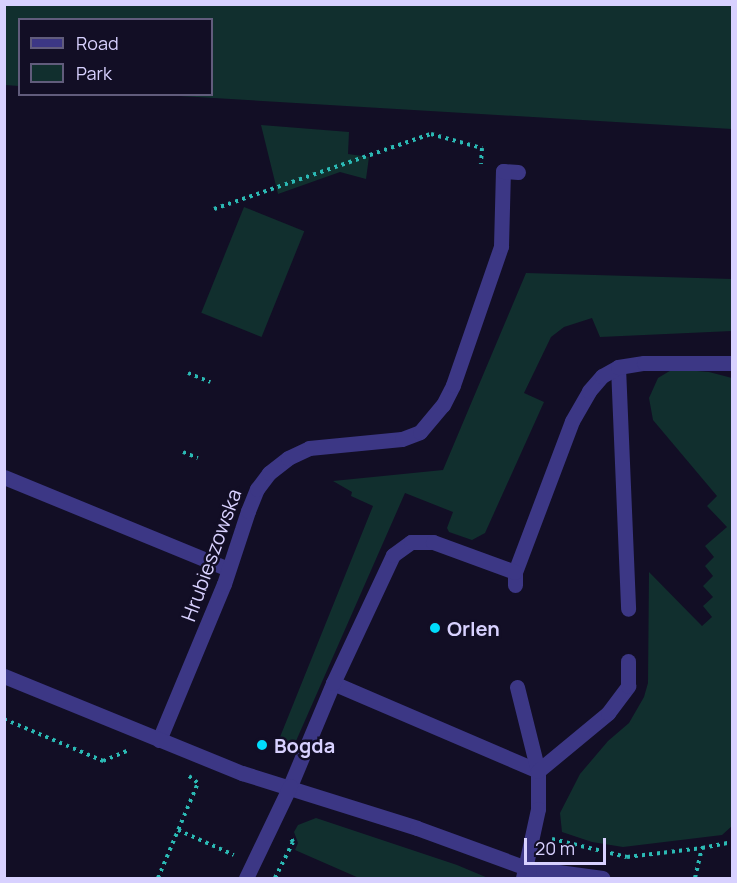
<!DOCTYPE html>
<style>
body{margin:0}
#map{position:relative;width:737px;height:883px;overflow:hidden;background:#120e25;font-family:Manrope,sans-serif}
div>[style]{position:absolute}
.green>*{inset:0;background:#112f2e;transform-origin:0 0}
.path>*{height:4px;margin-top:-2px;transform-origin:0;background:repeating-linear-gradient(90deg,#2bb9b4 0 3px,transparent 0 7.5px)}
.service>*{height:15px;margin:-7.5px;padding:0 7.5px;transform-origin:7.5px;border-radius:7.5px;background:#3c3785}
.minor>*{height:15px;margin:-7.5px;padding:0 7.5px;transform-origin:7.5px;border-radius:7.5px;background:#3c3785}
.dots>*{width:16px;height:16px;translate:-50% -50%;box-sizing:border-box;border:3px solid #120e25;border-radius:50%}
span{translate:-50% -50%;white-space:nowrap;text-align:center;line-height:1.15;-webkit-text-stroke:5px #120e25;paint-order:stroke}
.street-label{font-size:20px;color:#d8d1ff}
.poi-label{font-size:20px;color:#d8d1ff;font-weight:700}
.left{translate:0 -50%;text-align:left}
.frame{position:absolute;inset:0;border:6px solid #d8d1ff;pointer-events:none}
.legend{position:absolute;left:18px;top:18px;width:195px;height:78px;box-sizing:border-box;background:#120e25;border:2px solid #615c7c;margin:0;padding:8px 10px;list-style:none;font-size:18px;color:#d8d1ff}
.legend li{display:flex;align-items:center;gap:12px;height:30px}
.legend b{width:30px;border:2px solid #615c7c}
.scale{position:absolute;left:524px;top:838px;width:82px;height:27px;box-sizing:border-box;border:3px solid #d8d1ff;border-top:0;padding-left:8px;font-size:18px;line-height:21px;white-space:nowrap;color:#d8d1ff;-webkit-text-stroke:4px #120e25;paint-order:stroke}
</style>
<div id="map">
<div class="green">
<div style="clip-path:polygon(4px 5px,732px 5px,732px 129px,163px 95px,212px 94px,212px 20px,20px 20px,19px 86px,5px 85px)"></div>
<div style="clip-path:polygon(261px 125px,349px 132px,348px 154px,369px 157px,366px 179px,340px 172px,278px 194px)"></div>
<div style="left:244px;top:207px;width:65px;height:114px;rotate:22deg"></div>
<div style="clip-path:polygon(526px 273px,732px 279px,732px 331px,600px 337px,592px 318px,564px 327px,551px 337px,524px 393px,544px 402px,485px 533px,472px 540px,449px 532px,447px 528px,453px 512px,405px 493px,296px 741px,291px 744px,278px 742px,373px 506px,351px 496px,352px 492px,333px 481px,443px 470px)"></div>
<div style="clip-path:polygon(673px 369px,709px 372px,732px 378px,732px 826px,722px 835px,623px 847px,592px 842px,562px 832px,560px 813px,580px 774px,608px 741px,629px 723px,644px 697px,648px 683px,649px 572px,702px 626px,712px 617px,703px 606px,713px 597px,703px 586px,713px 576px,705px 566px,714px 557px,705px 546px,727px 527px,707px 506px,717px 496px,653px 420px,649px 398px,658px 378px)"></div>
<div style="clip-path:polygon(316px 818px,457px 865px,488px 878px,359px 878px,295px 850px,298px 843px,294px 832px,298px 825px)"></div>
</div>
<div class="path">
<div style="left:214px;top:209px;width:230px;rotate:-19.1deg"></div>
<div style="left:431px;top:134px;width:53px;rotate:15.4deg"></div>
<div style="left:482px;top:148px;width:16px;rotate:94deg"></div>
<div style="left:188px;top:373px;width:24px;rotate:22deg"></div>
<div style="left:183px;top:452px;width:16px;rotate:22deg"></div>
<div style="left:4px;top:719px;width:108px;rotate:23deg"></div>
<div style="left:103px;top:761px;width:28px;rotate:-23deg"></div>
<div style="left:189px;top:776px;width:11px;rotate:38deg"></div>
<div style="left:178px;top:830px;width:61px;rotate:24.1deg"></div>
<div style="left:552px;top:839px;width:77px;rotate:13.5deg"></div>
<div style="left:627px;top:857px;width:76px;rotate:-6.8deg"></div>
<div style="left:158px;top:878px;width:103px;rotate:-67.2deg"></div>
<div style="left:275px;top:878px;width:40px;rotate:-63.4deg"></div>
<div style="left:293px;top:842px;width:7px;rotate:-117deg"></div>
<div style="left:695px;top:878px;width:31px;rotate:-77deg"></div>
<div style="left:702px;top:848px;width:31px;rotate:-11deg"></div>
</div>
<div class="service">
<div style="left:618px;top:367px;width:242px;rotate:87.6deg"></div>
<div style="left:4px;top:477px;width:242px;rotate:22.3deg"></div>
<div style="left:515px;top:585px;width:13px;rotate:-90deg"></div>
<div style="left:515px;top:572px;width:161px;rotate:-69.3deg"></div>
<div style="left:572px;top:421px;width:34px;rotate:-60deg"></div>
<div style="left:589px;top:391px;width:20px;rotate:-49deg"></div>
<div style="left:602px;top:376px;width:18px;rotate:-29deg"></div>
<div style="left:618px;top:367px;width:26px;rotate:-9deg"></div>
<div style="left:644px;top:363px;width:88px"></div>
<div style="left:333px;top:683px;width:223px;rotate:23.2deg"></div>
<div style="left:517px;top:687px;width:87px;rotate:76deg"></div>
<div style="left:538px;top:771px;width:38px;rotate:90deg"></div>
<div style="left:538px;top:809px;width:71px;rotate:102.3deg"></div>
<div style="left:159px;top:740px;width:169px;rotate:-67.4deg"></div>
<div style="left:224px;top:584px;width:77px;rotate:-71.8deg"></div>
<div style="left:248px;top:511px;width:24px;rotate:-68deg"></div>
<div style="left:257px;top:489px;width:20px;rotate:-53deg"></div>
<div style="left:269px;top:473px;width:24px;rotate:-38deg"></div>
<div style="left:288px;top:458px;width:23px;rotate:-25deg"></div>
<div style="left:309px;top:448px;width:93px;rotate:-5.5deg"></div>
<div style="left:402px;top:439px;width:19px;rotate:-21deg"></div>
<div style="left:420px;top:432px;width:35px;rotate:-50deg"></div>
<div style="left:443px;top:405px;width:22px;rotate:-63deg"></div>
<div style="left:453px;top:385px;width:147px;rotate:-70.9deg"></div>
<div style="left:501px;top:246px;width:75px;rotate:-88.5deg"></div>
<div style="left:503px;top:171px;width:15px;rotate:4deg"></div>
<div style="left:538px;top:771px;width:91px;rotate:-39.6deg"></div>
<div style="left:608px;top:713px;width:34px;rotate:-53deg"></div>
<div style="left:628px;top:686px;width:25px;rotate:-90deg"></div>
<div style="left:290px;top:786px;width:112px;rotate:-67.3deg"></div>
<div style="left:333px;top:683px;width:141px;rotate:-64.9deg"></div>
<div style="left:393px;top:555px;width:22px;rotate:-36deg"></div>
<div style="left:411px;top:542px;width:22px"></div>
<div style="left:433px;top:542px;width:87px;rotate:20.1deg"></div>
</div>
<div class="minor">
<div style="left:4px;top:676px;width:257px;rotate:22.2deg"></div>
<div style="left:242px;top:773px;width:183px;rotate:17.4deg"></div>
<div style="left:417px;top:828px;width:146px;rotate:20.1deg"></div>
<div style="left:543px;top:870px;width:60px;rotate:7.7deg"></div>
<div style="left:246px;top:878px;width:102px;rotate:-64.4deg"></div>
</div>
<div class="dots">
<div style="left:435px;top:628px;background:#00dcfc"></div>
<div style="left:262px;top:745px;background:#00dcfc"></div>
</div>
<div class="street-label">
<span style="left:211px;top:555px;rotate:-70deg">Hrubieszowska</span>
</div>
<div class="poi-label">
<span class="left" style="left:447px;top:628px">Orlen</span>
<span class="left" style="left:274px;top:745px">Bogda</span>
</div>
<div class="frame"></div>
<ul class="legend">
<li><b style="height:8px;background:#3c3785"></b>Road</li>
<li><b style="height:16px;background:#112f2e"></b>Park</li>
</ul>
<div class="scale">20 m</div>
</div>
